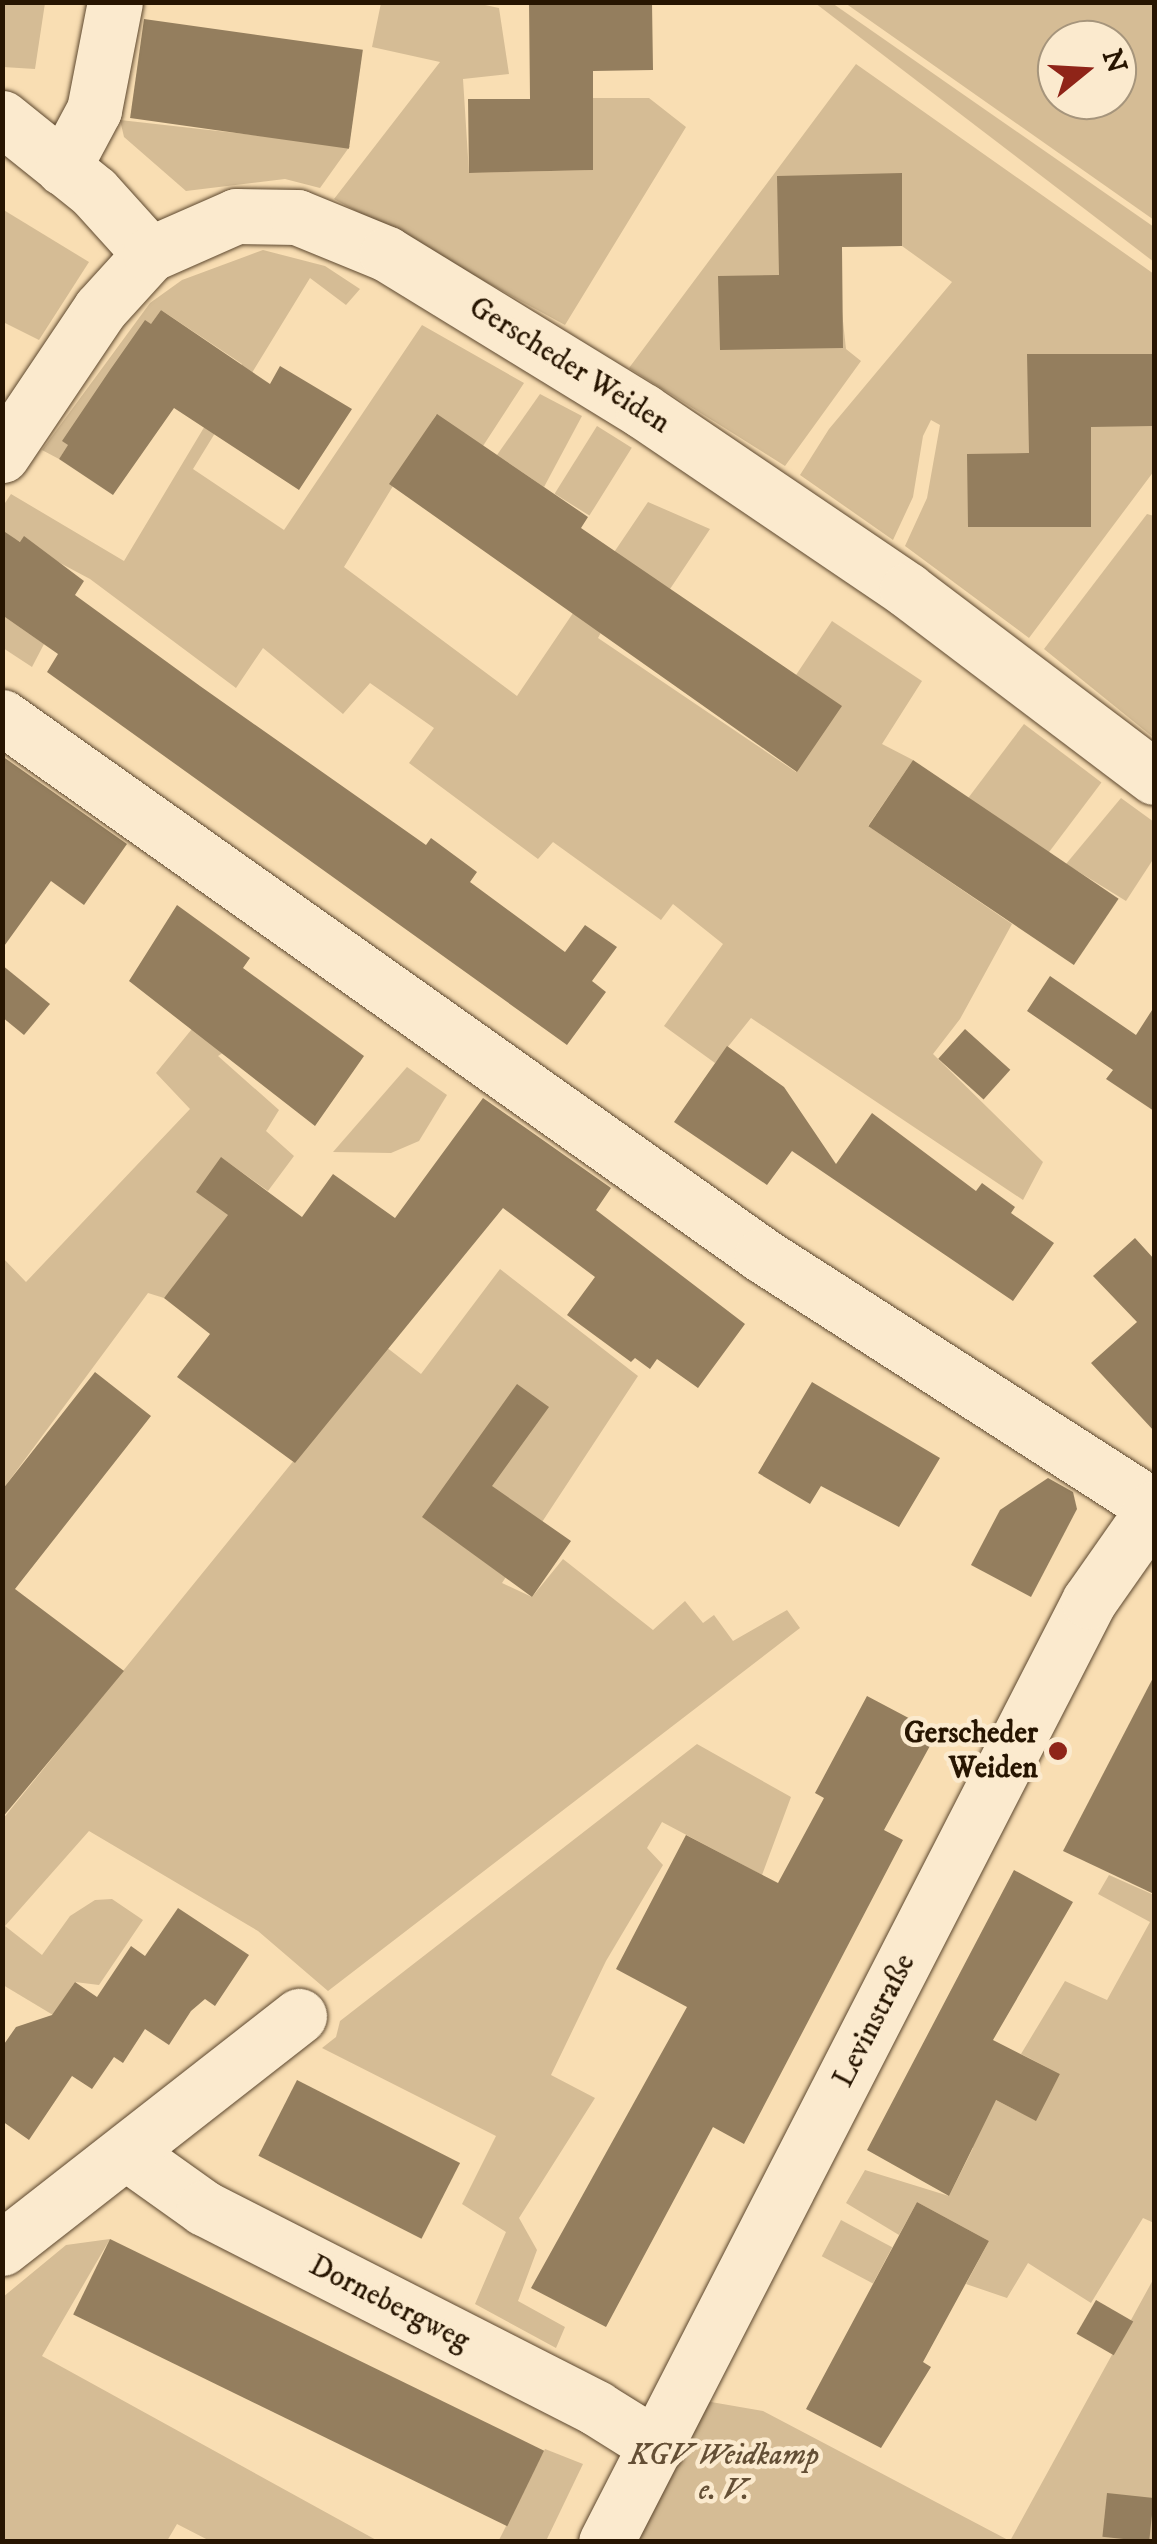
<!DOCTYPE html>
<meta charset="utf-8">
<style>
body{margin:0}
#map{position:relative;width:1157px;height:2544px;overflow:hidden;background:#f9deb3;font-family:"IM FELL DW Pica",serif}
div>[style]{position:absolute}
.green>*{inset:0;background:#d5bc95;transform-origin:0 0}
.building>*{inset:0;background:#947e5e;transform-origin:0 0}
.roads{filter:drop-shadow(0 0 2px #5c472e) drop-shadow(0 0 2px #5c472e)}
.minor>*{height:55px;margin:-27.5px;padding:0 27.5px;transform-origin:27.5px;border-radius:27.5px;background:#fbeace}
.dots>*{width:28px;height:28px;translate:-50% -50%;box-sizing:border-box;border:5px solid #fbeace;border-radius:50%}
span{translate:-50% -50%;white-space:nowrap;text-align:center;line-height:1.15;-webkit-text-stroke:9px #fbeace;paint-order:stroke}
.street-label{font-size:30px;color:#271501}
.poi-label{font-size:30px;color:#271501;font-weight:700}
.right{translate:-100% -50%;text-align:right}
.park-label{font-size:30px;color:#644f35;font-style:italic}
.frame{position:absolute;inset:0;border:5px solid #271501;pointer-events:none}
.north{position:absolute;left:1037px;top:20px;width:100px;height:100px;box-sizing:border-box;background:#fbeace;border:2px solid #a6957c;border-radius:50%;rotate:72deg;font-size:28px;font-weight:700;line-height:40px;text-align:center;color:#271501}
.north::after{content:'';display:block;margin:auto;width:35px;height:45px;background:#8f2418;clip-path:polygon(50% 0,100% 100%,50% 72%,0 100%)}
</style>
<div id="map">
<div class="green">
<div style="clip-path:polygon(471px 2px,499px 8px,509px 74px,463px 79px,469px 173px,593px 170px,593px 98px,649px 98px,686px 127px,565px 325px,334px 199px,440px 62px,372px 47px,381px 3px)"></div>
<div style="clip-path:polygon(2px 3px,45px 3px,35px 69px,3px 67px)"></div>
<div style="clip-path:polygon(815px 3px,832px 3px,1154px 227px,1154px 262px)"></div>
<div style="clip-path:polygon(evenodd,845px 3px,1154px 3px,1154px 220px,845px 3px,1057px 40px,1117px 40px,1117px 100px,1057px 100px,1057px 40px)"></div>
<div style="clip-path:polygon(856px 64px,1154px 274px,1154px 471px,1029px 638px,905px 546px,927px 498px,940px 425px,931px 420px,923px 436px,913px 497px,893px 540px,800px 475px,829px 429px,952px 282px,902px 246px,835px 247px,846px 349px,861px 361px,785px 466px,629px 368px)"></div>
<div style="clip-path:polygon(120px 120px,350px 146px,320px 188px,285px 179px,186px 191px,124px 137px)"></div>
<div style="clip-path:polygon(2px 209px,89px 262px,39px 340px,3px 322px)"></div>
<div style="clip-path:polygon(263px 250px,325px 266px,360px 289px,346px 305px,310px 278px,193px 469px,284px 530px,422px 325px,524px 383px,483px 446px,436px 415px,344px 567px,517px 696px,648px 502px,710px 529px,670px 589px,636px 567px,598px 638px,796px 772px,841px 706px,796px 675px,832px 621px,922px 681px,882px 744px,913px 760px,868px 826px,1012px 924px,960px 1019px,933px 1054px,1043px 1162px,1023px 1200px,751px 1018px,715px 1063px,664px 1026px,723px 944px,673px 904px,661px 920px,553px 842px,538px 859px,409px 763px,434px 728px,370px 683px,343px 714px,263px 648px,236px 688px,90px 579px,15px 539px,3px 557px,3px 506px,11px 494px,124px 561px,242px 364px,161px 310px,59px 459px,42px 450px,150px 303px,182px 280px)"></div>
<div style="clip-path:polygon(540px 394px,582px 416px,544px 487px,497px 455px)"></div>
<div style="left:597px;top:426px;width:41px;height:80px;rotate:32deg"></div>
<div style="clip-path:polygon(1147px 514px,1154px 516px,1154px 738px,1044px 649px)"></div>
<div style="clip-path:polygon(2px 615px,44px 644px,32px 667px,3px 648px)"></div>
<div style="left:1024px;top:724px;width:97px;height:93px;rotate:37deg"></div>
<div style="clip-path:polygon(1121px 798px,1154px 822px,1154px 858px,1126px 901px,1066px 864px)"></div>
<div style="clip-path:polygon(196px 1024px,230px 1048px,218px 1056px,279px 1110px,266px 1131px,294px 1156px,268px 1191px,222px 1158px,230px 1216px,164px 1298px,148px 1293px,3px 1489px,2px 1257px,26px 1282px,190px 1109px,156px 1073px)"></div>
<div style="clip-path:polygon(407px 1067px,447px 1095px,419px 1141px,391px 1153px,333px 1152px)"></div>
<div style="clip-path:polygon(500px 1269px,638px 1376px,502px 1583px,532px 1597px,563px 1559px,653px 1630px,685px 1601px,703px 1623px,714px 1615px,733px 1641px,787px 1610px,800px 1628px,328px 1991px,258px 1931px,89px 1831px,5px 1926px,42px 1955px,70px 1916px,95px 1900px,112px 1899px,143px 1920px,99px 1985px,75px 1982px,53px 2015px,3px 1985px,2px 1820px,386px 1347px,421px 1374px)"></div>
<div style="clip-path:polygon(697px 1744px,791px 1797px,762px 1875px,662px 1822px,647px 1848px,663px 1865px,606px 1961px,551px 2075px,595px 2098px,519px 2218px,537px 2250px,518px 2301px,565px 2327px,556px 2348px,475px 2304px,506px 2232px,462px 2204px,496px 2136px,322px 2048px,336px 2037px,340px 2021px)"></div>
<div style="clip-path:polygon(1109px 1875px,1154px 1895px,1154px 2223px,1143px 2218px,1091px 2303px,1028px 2263px,1007px 2298px,966px 2284px,989px 2241px,917px 2202px,899px 2235px,846px 2203px,865px 2170px,949px 2196px,973px 2148px,943px 2132px,970px 2087px,1035px 2120px,1060px 2074px,1021px 2054px,1065px 1981px,1107px 2000px,1150px 1922px,1098px 1894px)"></div>
<div style="left:841px;top:2220px;width:58px;height:41px;rotate:28deg"></div>
<div style="clip-path:polygon(110px 2239px,42px 2356px,378px 2541px,210px 2541px,177px 2524px,167px 2541px,3px 2542px,3px 2297px,66px 2245px)"></div>
<div style="clip-path:polygon(1154px 2278px,1154px 2541px,608px 2542px,688px 2398px,763px 2411px,1010px 2541px)"></div>
<div style="clip-path:polygon(545px 2449px,583px 2464px,546px 2541px,498px 2542px)"></div>
</div>
<div class="building">
<div style="clip-path:polygon(529px 2px,652px 2px,653px 70px,593px 71px,593px 170px,469px 173px,468px 99px,530px 99px)"></div>
<div style="left:144px;top:19px;width:221px;height:100px;rotate:8deg"></div>
<div style="clip-path:polygon(902px 173px,902px 246px,842px 247px,843px 348px,720px 350px,718px 276px,779px 275px,777px 176px)"></div>
<div style="clip-path:polygon(161px 310px,270px 384px,280px 366px,352px 409px,299px 490px,174px 408px,113px 495px,59px 459px,68px 445px,62px 441px,110px 370px,145px 320px,151px 324px)"></div>
<div style="clip-path:polygon(1027px 354px,1153px 354px,1152px 426px,1091px 427px,1091px 527px,968px 527px,967px 454px,1029px 453px)"></div>
<div style="clip-path:polygon(437px 414px,588px 517px,581px 528px,842px 706px,797px 772px,389px 484px)"></div>
<div style="clip-path:polygon(2px 530px,20px 542px,24px 536px,84px 581px,75px 595px,200px 686px,426px 845px,431px 838px,477px 872px,470px 882px,565px 952px,585px 925px,617px 947px,592px 981px,606px 992px,567px 1045px,47px 672px,58px 654px,2px 615px)"></div>
<div style="clip-path:polygon(2px 756px,127px 844px,84px 905px,51px 881px,2px 949px)"></div>
<div style="left:913px;top:760px;width:248px;height:80px;rotate:34deg"></div>
<div style="clip-path:polygon(177px 905px,250px 958px,243px 968px,364px 1056px,315px 1126px,129px 981px)"></div>
<div style="clip-path:polygon(2px 965px,50px 1004px,24px 1035px,2px 1017px)"></div>
<div style="clip-path:polygon(1050px 976px,1136px 1035px,1154px 1007px,1154px 1111px,1106px 1079px,1113px 1070px,1027px 1011px)"></div>
<div style="left:965px;top:1029px;width:61px;height:40px;rotate:42deg"></div>
<div style="clip-path:polygon(727px 1046px,784px 1087px,836px 1164px,872px 1113px,976px 1191px,982px 1183px,1015px 1207px,1011px 1213px,1054px 1243px,1013px 1301px,792px 1151px,767px 1185px,674px 1122px)"></div>
<div style="clip-path:polygon(483px 1098px,611px 1188px,596px 1210px,745px 1324px,698px 1388px,657px 1359px,650px 1369px,635px 1358px,631px 1362px,567px 1315px,595px 1277px,503px 1208px,295px 1463px,177px 1377px,210px 1334px,164px 1298px,228px 1215px,196px 1192px,221px 1157px,302px 1217px,333px 1174px,395px 1218px)"></div>
<div style="clip-path:polygon(1135px 1238px,1154px 1259px,1154px 1431px,1091px 1363px,1137px 1322px,1093px 1276px)"></div>
<div style="clip-path:polygon(95px 1372px,151px 1416px,15px 1589px,124px 1671px,2px 1818px,2px 1490px)"></div>
<div style="clip-path:polygon(812px 1382px,940px 1458px,899px 1527px,821px 1486px,810px 1504px,758px 1473px)"></div>
<div style="clip-path:polygon(517px 1384px,549px 1407px,492px 1486px,571px 1541px,532px 1597px,422px 1517px)"></div>
<div style="clip-path:polygon(1048px 1478px,1073px 1492px,1077px 1509px,1031px 1597px,971px 1565px,1000px 1510px)"></div>
<div style="clip-path:polygon(1154px 1676px,1154px 1894px,1063px 1851px)"></div>
<div style="clip-path:polygon(867px 1696px,937px 1733px,884px 1830px,903px 1840px,744px 2144px,713px 2127px,606px 2327px,531px 2288px,687px 2007px,616px 1969px,686px 1835px,778px 1883px,824px 1798px,815px 1793px)"></div>
<div style="clip-path:polygon(1014px 1870px,1073px 1902px,993px 2040px,1060px 2074px,1036px 2121px,996px 2100px,949px 2196px,867px 2150px)"></div>
<div style="clip-path:polygon(178px 1908px,249px 1955px,215px 2006px,205px 1999px,191px 2011px,169px 2045px,145px 2029px,123px 2063px,114px 2057px,92px 2089px,72px 2076px,29px 2140px,2px 2121px,2px 2047px,16px 2027px,52px 2015px,75px 1982px,97px 1997px,131px 1946px,145px 1956px)"></div>
<div style="left:297px;top:2080px;width:183px;height:85px;rotate:27deg"></div>
<div style="clip-path:polygon(917px 2202px,989px 2241px,923px 2362px,931px 2367px,881px 2448px,806px 2409px)"></div>
<div style="left:110px;top:2239px;width:483px;height:84px;rotate:26deg"></div>
<div style="left:1096px;top:2300px;width:43px;height:39px;rotate:30deg"></div>
<div style="left:1107px;top:2493px;width:47px;height:44px;rotate:6deg"></div>
</div>
<div class="roads">
<div class="minor">
<div style="left:2px;top:118px;width:118px;rotate:38.8deg"></div>
<div style="left:94px;top:192px;width:84px;rotate:47.9deg"></div>
<div style="left:63px;top:168px;width:66px;rotate:-61.9deg"></div>
<div style="left:94px;top:110px;width:110px;rotate:-79deg"></div>
<div style="left:2px;top:455px;width:176px;rotate:-56.1deg"></div>
<div style="left:100px;top:309px;width:74px;rotate:-47.7deg"></div>
<div style="left:150px;top:254px;width:94px;rotate:-23.8deg"></div>
<div style="left:236px;top:216px;width:61px;rotate:0.9deg"></div>
<div style="left:297px;top:217px;width:97px;rotate:22.3deg"></div>
<div style="left:387px;top:254px;width:300px;rotate:31.5deg"></div>
<div style="left:643px;top:411px;width:319px;rotate:34.1deg"></div>
<div style="left:907px;top:590px;width:310px;rotate:37.1deg"></div>
<div style="left:2px;top:717px;width:931px;rotate:35.29deg"></div>
<div style="left:762px;top:1255px;width:466px;rotate:32.7deg"></div>
<div style="left:127px;top:2153px;width:95px;rotate:35.5deg"></div>
<div style="left:204px;top:2208px;width:440px;rotate:27deg"></div>
<div style="left:596px;top:2408px;width:72px;rotate:31.9deg"></div>
<div style="left:2px;top:2248px;width:377px;rotate:-38deg"></div>
<div style="left:606px;top:2542px;width:1058px;rotate:-62.83deg"></div>
<div style="left:1089px;top:1601px;width:113px;rotate:-55deg"></div>
</div>
</div>
<div class="dots">
<div style="left:1058px;top:1751px;background:#8f2418"></div>
</div>
<div class="street-label">
<span style="left:569px;top:366px;rotate:32deg">Gerscheder Weiden</span>
<span style="left:875px;top:2021px;rotate:-63deg">Levinstraße</span>
<span style="left:389px;top:2304px;rotate:27deg">Dornebergweg</span>
</div>
<div class="poi-label">
<span class="right" style="left:1038px;top:1751px">Gerscheder<br>Weiden</span>
</div>
<div class="park-label">
<span style="left:724px;top:2473px">KGV Weidkamp<br>e. V.</span>
</div>
<div class="frame"></div>
<div class="north">N</div>
</div>
